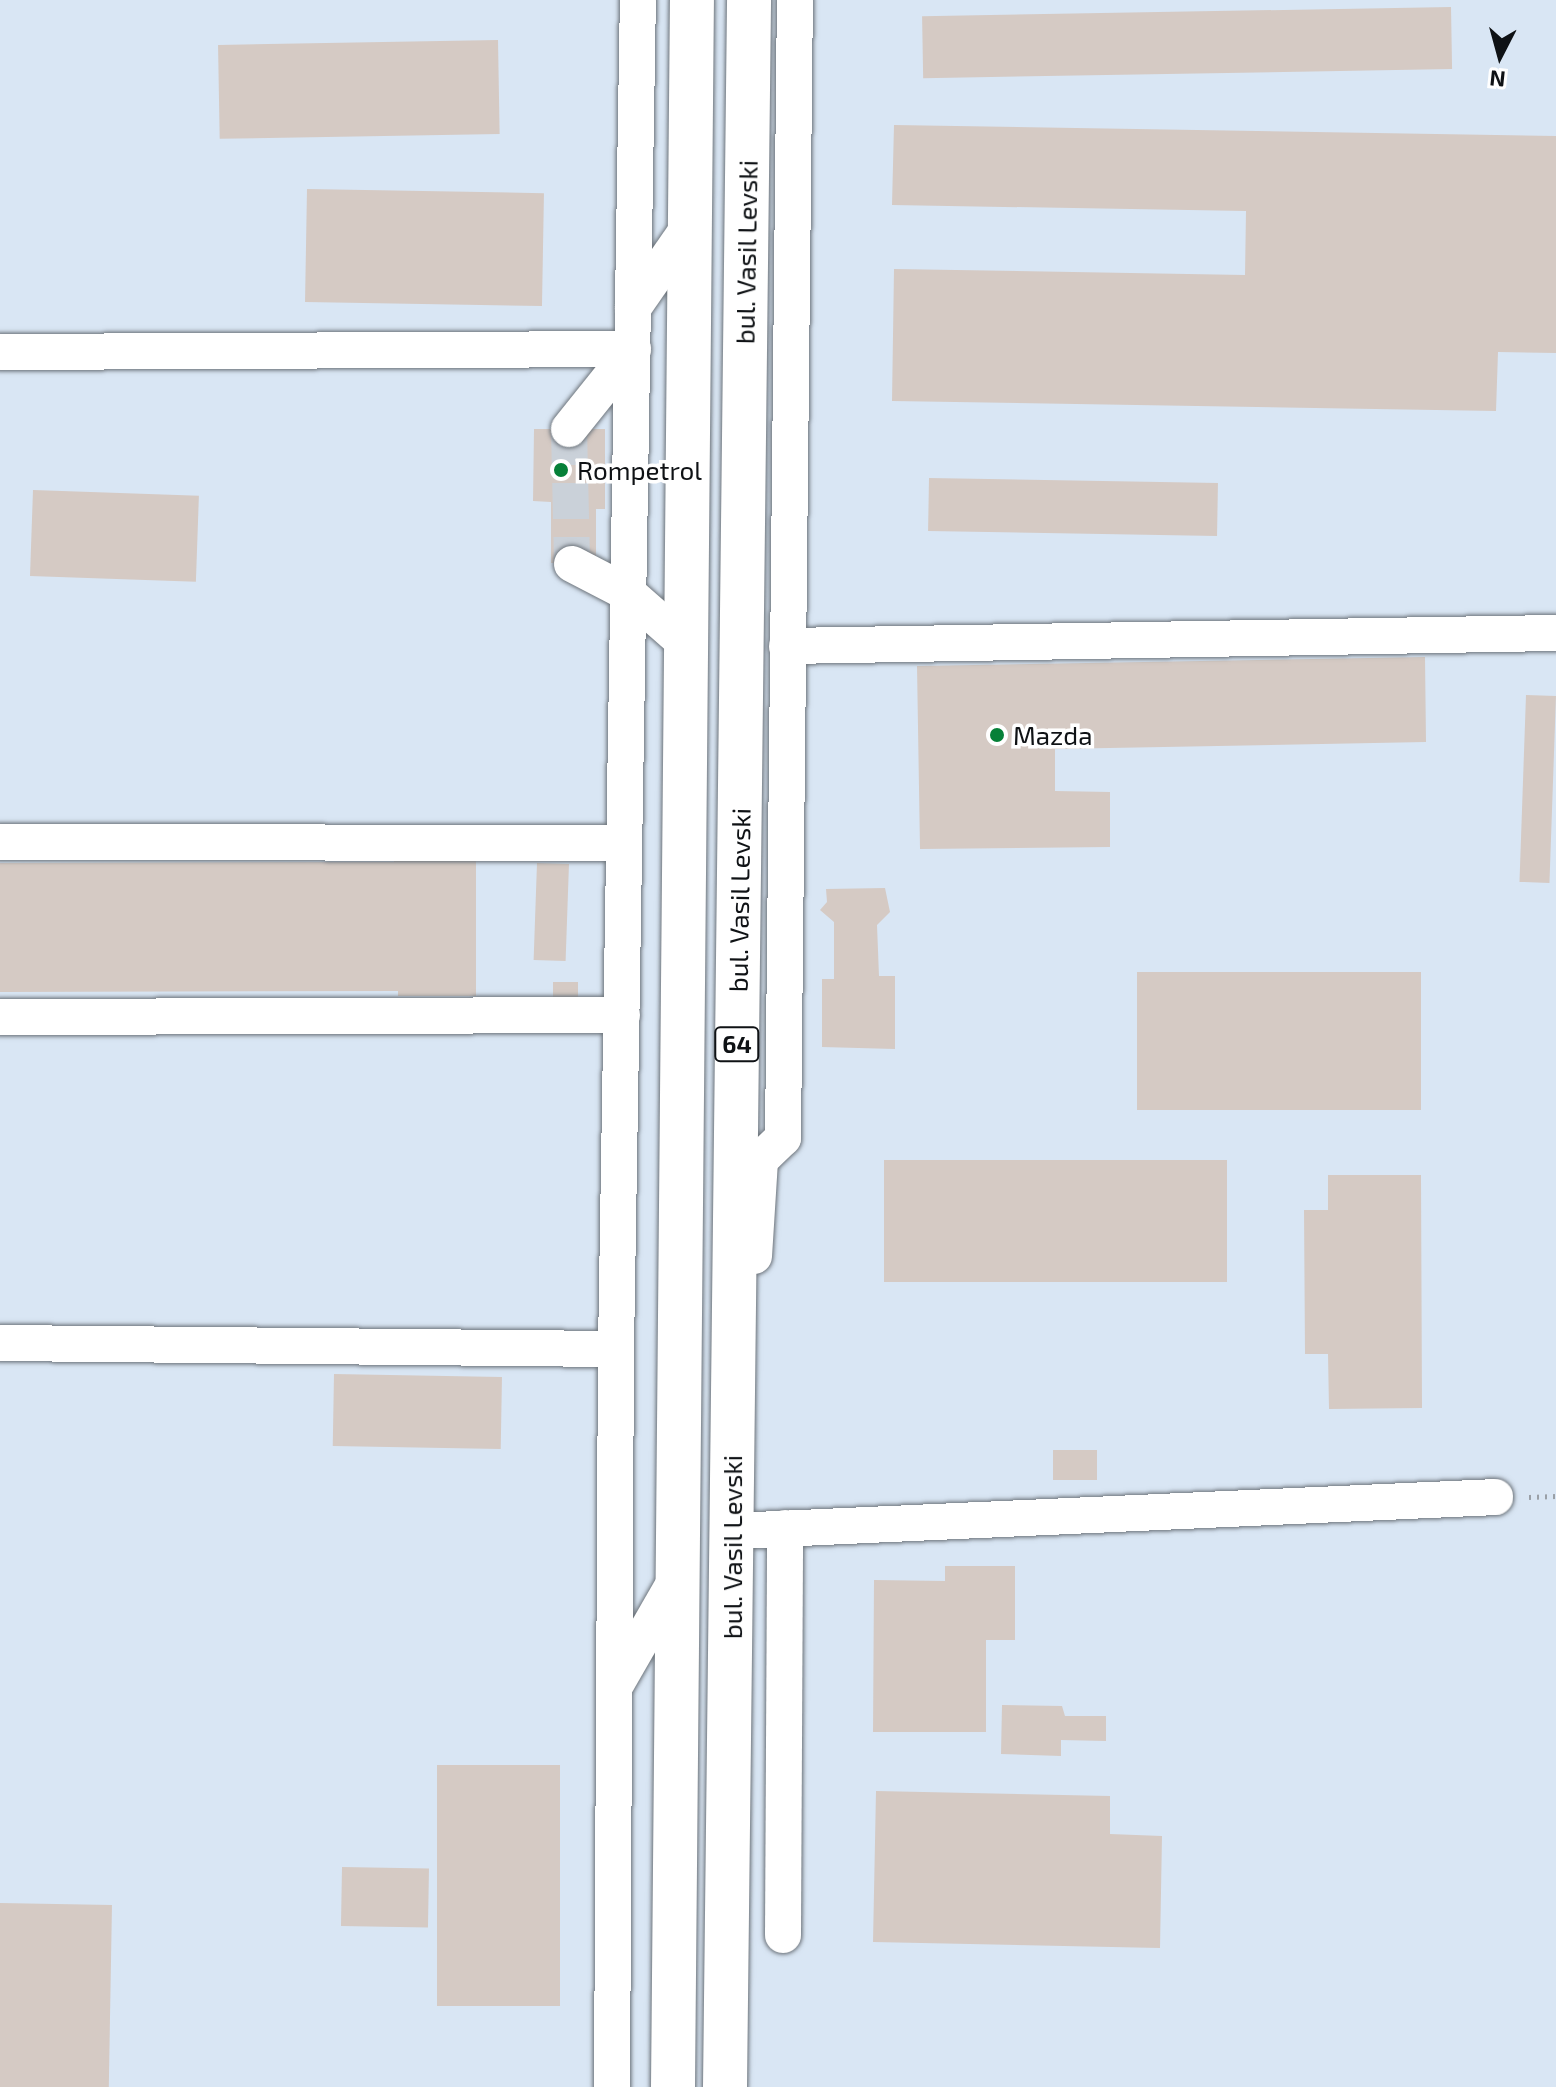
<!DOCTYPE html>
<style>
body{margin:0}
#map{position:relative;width:1556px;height:2087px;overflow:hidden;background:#ebf3fc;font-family:"Exo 2",sans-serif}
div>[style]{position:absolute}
.built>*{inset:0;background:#d9e6f4;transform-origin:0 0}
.building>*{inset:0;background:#d5cac4;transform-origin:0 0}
.minor-tunnel>*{height:36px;margin-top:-18px;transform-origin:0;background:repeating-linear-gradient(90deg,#cad1d9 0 36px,transparent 0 54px)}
.path>*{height:5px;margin-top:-2.5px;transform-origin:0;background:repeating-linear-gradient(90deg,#9aa0a7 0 2px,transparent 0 8px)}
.roads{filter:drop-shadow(0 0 2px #6d747b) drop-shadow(0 0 2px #6d747b)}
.minor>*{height:36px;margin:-18px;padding:0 18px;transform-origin:18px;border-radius:18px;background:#fff}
.major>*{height:44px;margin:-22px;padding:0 22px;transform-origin:22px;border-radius:22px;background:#fff}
.dots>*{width:22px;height:22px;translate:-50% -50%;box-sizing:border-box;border:4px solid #fff;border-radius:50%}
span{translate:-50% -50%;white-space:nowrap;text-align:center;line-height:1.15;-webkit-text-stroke:7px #fff;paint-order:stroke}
.shield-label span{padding:2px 6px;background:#fff;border:2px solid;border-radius:6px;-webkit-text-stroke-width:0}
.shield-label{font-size:24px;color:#0f1215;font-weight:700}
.street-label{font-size:26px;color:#0f1215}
.poi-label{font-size:26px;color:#0f1215}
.left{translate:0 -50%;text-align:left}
.north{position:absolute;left:1460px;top:16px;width:80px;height:80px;-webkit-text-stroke:6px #fff;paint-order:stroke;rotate:186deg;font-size:22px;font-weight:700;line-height:32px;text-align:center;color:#0f1215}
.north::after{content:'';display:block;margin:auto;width:28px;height:36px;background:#0f1215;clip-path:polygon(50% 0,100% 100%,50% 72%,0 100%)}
</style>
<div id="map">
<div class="built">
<div style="left:0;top:0;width:1556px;height:2087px"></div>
</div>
<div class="building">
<div style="left:1451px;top:7px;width:62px;height:529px;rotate:89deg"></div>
<div style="left:498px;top:40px;width:94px;height:280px;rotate:89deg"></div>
<div style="clip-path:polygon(894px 125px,1556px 136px,1556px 353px,1498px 352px,1496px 411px,892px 401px,894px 269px,1245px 275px,1246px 211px,892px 205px)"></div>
<div style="left:307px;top:189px;width:237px;height:113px;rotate:1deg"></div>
<div style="clip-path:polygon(534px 429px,605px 429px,605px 509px,596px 509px,596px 564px,551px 563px,551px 502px,533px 501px)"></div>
<div style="left:929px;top:478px;width:289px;height:53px;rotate:1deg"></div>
<div style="left:33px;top:490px;width:166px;height:86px;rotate:2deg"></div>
<div style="clip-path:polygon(1425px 657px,1426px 742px,1055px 749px,1055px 791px,1110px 792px,1110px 847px,920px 849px,917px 666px)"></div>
<div style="left:1526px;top:695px;width:30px;height:187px;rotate:2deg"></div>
<div style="clip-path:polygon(476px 850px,476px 996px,398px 996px,398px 991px,0 992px,0 863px,394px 862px,394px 851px)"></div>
<div style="left:537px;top:863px;width:32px;height:97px;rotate:2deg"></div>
<div style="clip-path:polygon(885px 888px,890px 912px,877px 925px,879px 976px,895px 976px,895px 1049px,822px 1047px,822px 979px,834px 979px,834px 922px,820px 910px,827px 902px,826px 889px)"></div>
<div style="left:1421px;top:972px;width:138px;height:284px;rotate:90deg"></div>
<div style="left:553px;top:982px;width:25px;height:19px"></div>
<div style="left:1227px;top:1160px;width:122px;height:343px;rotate:90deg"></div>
<div style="clip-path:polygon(1328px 1175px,1421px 1175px,1422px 1408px,1329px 1409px,1328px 1354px,1305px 1354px,1304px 1210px,1328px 1210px)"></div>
<div style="left:334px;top:1374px;width:168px;height:72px;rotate:1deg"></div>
<div style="left:1053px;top:1450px;width:44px;height:30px"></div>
<div style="clip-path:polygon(945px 1566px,1015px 1566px,1015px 1640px,986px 1640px,986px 1732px,873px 1732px,874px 1580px,945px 1581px)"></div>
<div style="clip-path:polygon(1002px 1705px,1062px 1706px,1065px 1716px,1106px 1716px,1106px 1741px,1061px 1740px,1061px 1756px,1001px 1754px)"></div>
<div style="left:437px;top:1765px;width:123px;height:241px"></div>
<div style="clip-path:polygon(876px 1791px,1110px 1796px,1110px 1834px,1162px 1836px,1160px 1948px,873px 1942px)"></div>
<div style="left:342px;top:1867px;width:87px;height:59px;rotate:1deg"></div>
<div style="left:0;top:1903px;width:112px;height:184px;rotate:1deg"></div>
</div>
<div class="minor-tunnel">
<div style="left:569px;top:429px;width:135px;rotate:88.7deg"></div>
</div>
<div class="path">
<div style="left:1529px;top:1497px;width:27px;rotate:-2deg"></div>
</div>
<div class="roads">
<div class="minor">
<div style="left:633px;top:308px;width:98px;rotate:-55.3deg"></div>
<div style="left:0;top:352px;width:633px;rotate:-0.27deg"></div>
<div style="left:569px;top:429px;width:102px;rotate:-51.3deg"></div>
<div style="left:572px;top:564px;width:63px;rotate:27.4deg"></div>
<div style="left:628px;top:593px;width:76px;rotate:41.3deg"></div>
<div style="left:787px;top:646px;width:769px;rotate:-0.97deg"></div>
<div style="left:0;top:842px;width:623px;rotate:0.09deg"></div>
<div style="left:0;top:1017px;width:622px;rotate:-0.18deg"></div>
<div style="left:754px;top:1256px;width:96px;rotate:-86.4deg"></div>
<div style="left:760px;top:1160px;width:32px;rotate:-44deg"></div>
<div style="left:783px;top:1138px;width:1138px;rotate:-89.4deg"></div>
<div style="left:0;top:1343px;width:616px;rotate:0.56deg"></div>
<div style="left:733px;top:1531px;width:763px;rotate:-2.55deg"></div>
<div style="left:615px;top:1686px;width:122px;rotate:-60.1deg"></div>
<div style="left:783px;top:1935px;width:407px;rotate:-89.7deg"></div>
<div style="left:612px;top:2087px;width:738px;rotate:-89.69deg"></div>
<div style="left:616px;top:1349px;width:1349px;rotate:-89.07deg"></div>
</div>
<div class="major">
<div style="left:673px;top:2087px;width:2087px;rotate:-89.48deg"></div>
<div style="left:725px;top:2087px;width:2087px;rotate:-89.34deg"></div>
</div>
</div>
<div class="dots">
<div style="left:561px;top:470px;background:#068038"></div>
<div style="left:997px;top:735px;background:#068038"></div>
</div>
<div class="shield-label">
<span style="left:737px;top:1044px">64</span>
</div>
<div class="street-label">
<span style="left:746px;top:252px;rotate:-89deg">bul. Vasil Levski</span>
<span style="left:739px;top:900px;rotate:-89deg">bul. Vasil Levski</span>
<span style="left:732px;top:1547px;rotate:-90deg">bul. Vasil Levski</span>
</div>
<div class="poi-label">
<span class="left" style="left:577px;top:470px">Rompetrol</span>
<span class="left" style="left:1013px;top:735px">Mazda</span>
</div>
<div class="north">N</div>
</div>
